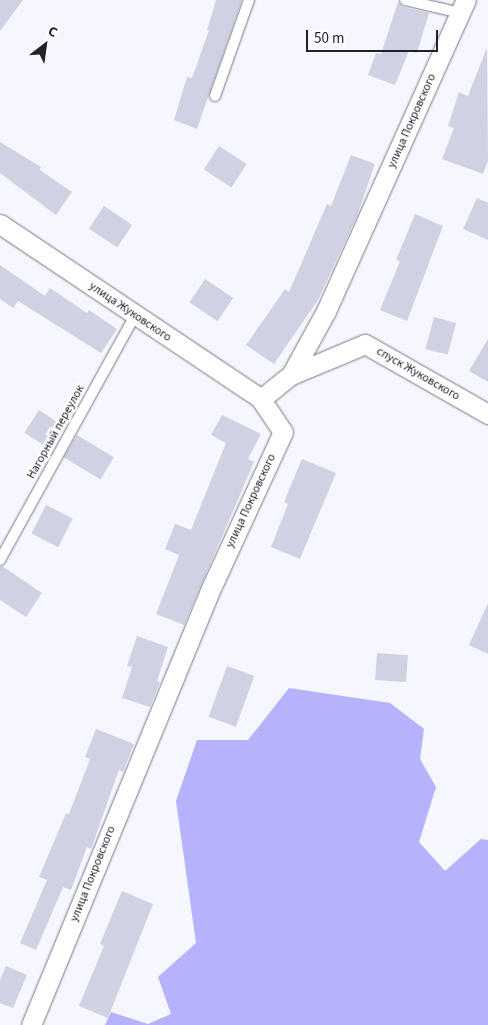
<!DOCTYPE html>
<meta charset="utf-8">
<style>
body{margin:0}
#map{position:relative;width:488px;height:1025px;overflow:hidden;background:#f6f7fe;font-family:"Source Sans 3",sans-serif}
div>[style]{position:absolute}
.forest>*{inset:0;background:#b4b3fc}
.building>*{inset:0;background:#d1d1e4;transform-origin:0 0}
.roads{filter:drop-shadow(0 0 1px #778) drop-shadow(0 0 1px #778)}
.service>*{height:10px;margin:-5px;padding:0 5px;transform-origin:5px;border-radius:5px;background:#fff}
.minor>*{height:19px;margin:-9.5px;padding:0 9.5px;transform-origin:9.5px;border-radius:9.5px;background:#fff}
span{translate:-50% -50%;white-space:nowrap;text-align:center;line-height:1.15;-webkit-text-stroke:4.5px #fff;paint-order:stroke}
.street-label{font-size:12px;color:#212128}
.north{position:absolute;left:20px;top:20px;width:50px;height:50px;-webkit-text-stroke:4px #fff;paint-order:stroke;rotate:30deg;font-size:14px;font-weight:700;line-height:20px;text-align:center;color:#212128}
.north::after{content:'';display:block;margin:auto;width:18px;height:22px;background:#212128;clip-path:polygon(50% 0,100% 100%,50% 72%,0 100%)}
.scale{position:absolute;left:306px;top:30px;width:132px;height:22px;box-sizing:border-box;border:2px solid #212128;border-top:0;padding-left:6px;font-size:15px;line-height:18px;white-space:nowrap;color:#212128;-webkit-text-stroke:4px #fff;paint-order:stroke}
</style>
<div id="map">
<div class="forest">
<div style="clip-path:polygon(289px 688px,390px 703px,424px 729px,420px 759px,436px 787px,419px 842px,445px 871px,481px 839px,488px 840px,488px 1025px,105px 1025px,111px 1012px,148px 1024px,171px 1014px,158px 977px,196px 943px,176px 801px,197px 740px,248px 740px)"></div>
</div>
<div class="building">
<div style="clip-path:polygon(0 0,23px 0,0 31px)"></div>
<div style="clip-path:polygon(216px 0,242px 0,197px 129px,174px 120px,187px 77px,192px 78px,209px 30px,207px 30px)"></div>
<div style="clip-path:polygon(398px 2px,403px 7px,429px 13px,417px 53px,409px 51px,395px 85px,368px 75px,376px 53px,381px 54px)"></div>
<div style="clip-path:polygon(487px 47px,488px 161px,483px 174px,442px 159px,454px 128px,448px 126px,459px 92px,468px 96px)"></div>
<div style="clip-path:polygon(0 142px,41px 167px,40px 170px,72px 192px,56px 215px,0 173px)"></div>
<div style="left:219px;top:146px;width:33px;height:28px;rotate:33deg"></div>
<div style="clip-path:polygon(351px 155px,375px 164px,357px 216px,318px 300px,274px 364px,246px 345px,285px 289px,289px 292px,327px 204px,331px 206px)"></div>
<div style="clip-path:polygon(477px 198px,488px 203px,488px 240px,463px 229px)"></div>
<div style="left:104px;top:206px;width:34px;height:27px;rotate:34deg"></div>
<div style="clip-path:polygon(415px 214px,443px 226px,407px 321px,380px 310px,400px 261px,396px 260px)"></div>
<div style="clip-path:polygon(0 265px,45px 296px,50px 288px,87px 313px,89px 310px,117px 329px,101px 353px,18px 301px,13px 308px,0 299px)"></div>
<div style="left:205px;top:279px;width:34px;height:28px;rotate:34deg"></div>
<div style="left:434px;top:317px;width:23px;height:33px;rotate:15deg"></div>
<div style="clip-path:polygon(488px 339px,488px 382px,469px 371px)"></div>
<div style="left:39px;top:410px;width:31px;height:27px;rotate:33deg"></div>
<div style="clip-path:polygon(222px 415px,261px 434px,248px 459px,254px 462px,184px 625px,156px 614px,179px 555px,165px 549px,175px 524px,191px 530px,226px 443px,211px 435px)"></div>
<div style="left:77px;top:435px;width:43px;height:26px;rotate:31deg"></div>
<div style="clip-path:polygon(302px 459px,336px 473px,300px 559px,271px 547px,288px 504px,284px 502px)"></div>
<div style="left:46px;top:505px;width:30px;height:32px;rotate:27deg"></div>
<div style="clip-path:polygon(2px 566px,42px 593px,26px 617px,0 600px,0 567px)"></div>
<div style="clip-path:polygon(488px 603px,488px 654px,469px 645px)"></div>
<div style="clip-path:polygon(137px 636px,168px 647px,157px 681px,160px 682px,150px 707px,122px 698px,132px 667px,127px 666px)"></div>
<div style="left:377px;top:653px;width:31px;height:27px;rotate:4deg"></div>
<div style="left:227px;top:666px;width:29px;height:54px;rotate:20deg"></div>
<div style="clip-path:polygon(96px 729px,134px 744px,123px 772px,119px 770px,91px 849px,87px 847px,71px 890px,63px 887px,36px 950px,20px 943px,47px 880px,39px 877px,66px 813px,69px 814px,90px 759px,85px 757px)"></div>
<div style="clip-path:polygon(122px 891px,153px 904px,108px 1018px,79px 1006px,104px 946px,100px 944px)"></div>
<div style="clip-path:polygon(6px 966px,27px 975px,13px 1008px,0 1003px,0 980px)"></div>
</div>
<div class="roads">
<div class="service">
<div style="left:405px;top:0;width:57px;rotate:13.1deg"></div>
<div style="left:215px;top:96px;width:102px;rotate:-70.5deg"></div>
<div style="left:0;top:560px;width:280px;rotate:-61.1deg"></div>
</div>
<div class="minor">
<div style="left:0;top:224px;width:314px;rotate:33.8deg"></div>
<div style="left:291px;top:375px;width:80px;rotate:-22.7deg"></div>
<div style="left:365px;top:344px;width:142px;rotate:29.6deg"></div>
<div style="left:31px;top:1025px;width:477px;rotate:-67.6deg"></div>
<div style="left:213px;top:584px;width:167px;rotate:-65.3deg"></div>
<div style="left:283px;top:432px;width:40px;rotate:-124deg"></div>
<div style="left:261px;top:399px;width:38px;rotate:-39deg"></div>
<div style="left:291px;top:375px;width:73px;rotate:-61.3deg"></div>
<div style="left:326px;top:311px;width:341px;rotate:-65.8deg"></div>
</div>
</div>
<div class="street-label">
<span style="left:412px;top:121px;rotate:-66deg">улица Покровского</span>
<span style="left:130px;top:312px;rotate:34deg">улица Жуковского</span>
<span style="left:418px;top:374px;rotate:30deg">спуск Жуковского</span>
<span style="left:56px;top:432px;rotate:-61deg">Нагорный переулок</span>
<span style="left:251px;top:501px;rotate:-65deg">улица Покровского</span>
<span style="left:93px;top:874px;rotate:-68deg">улица Покровского</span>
</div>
<div class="north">С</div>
<div class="scale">50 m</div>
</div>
